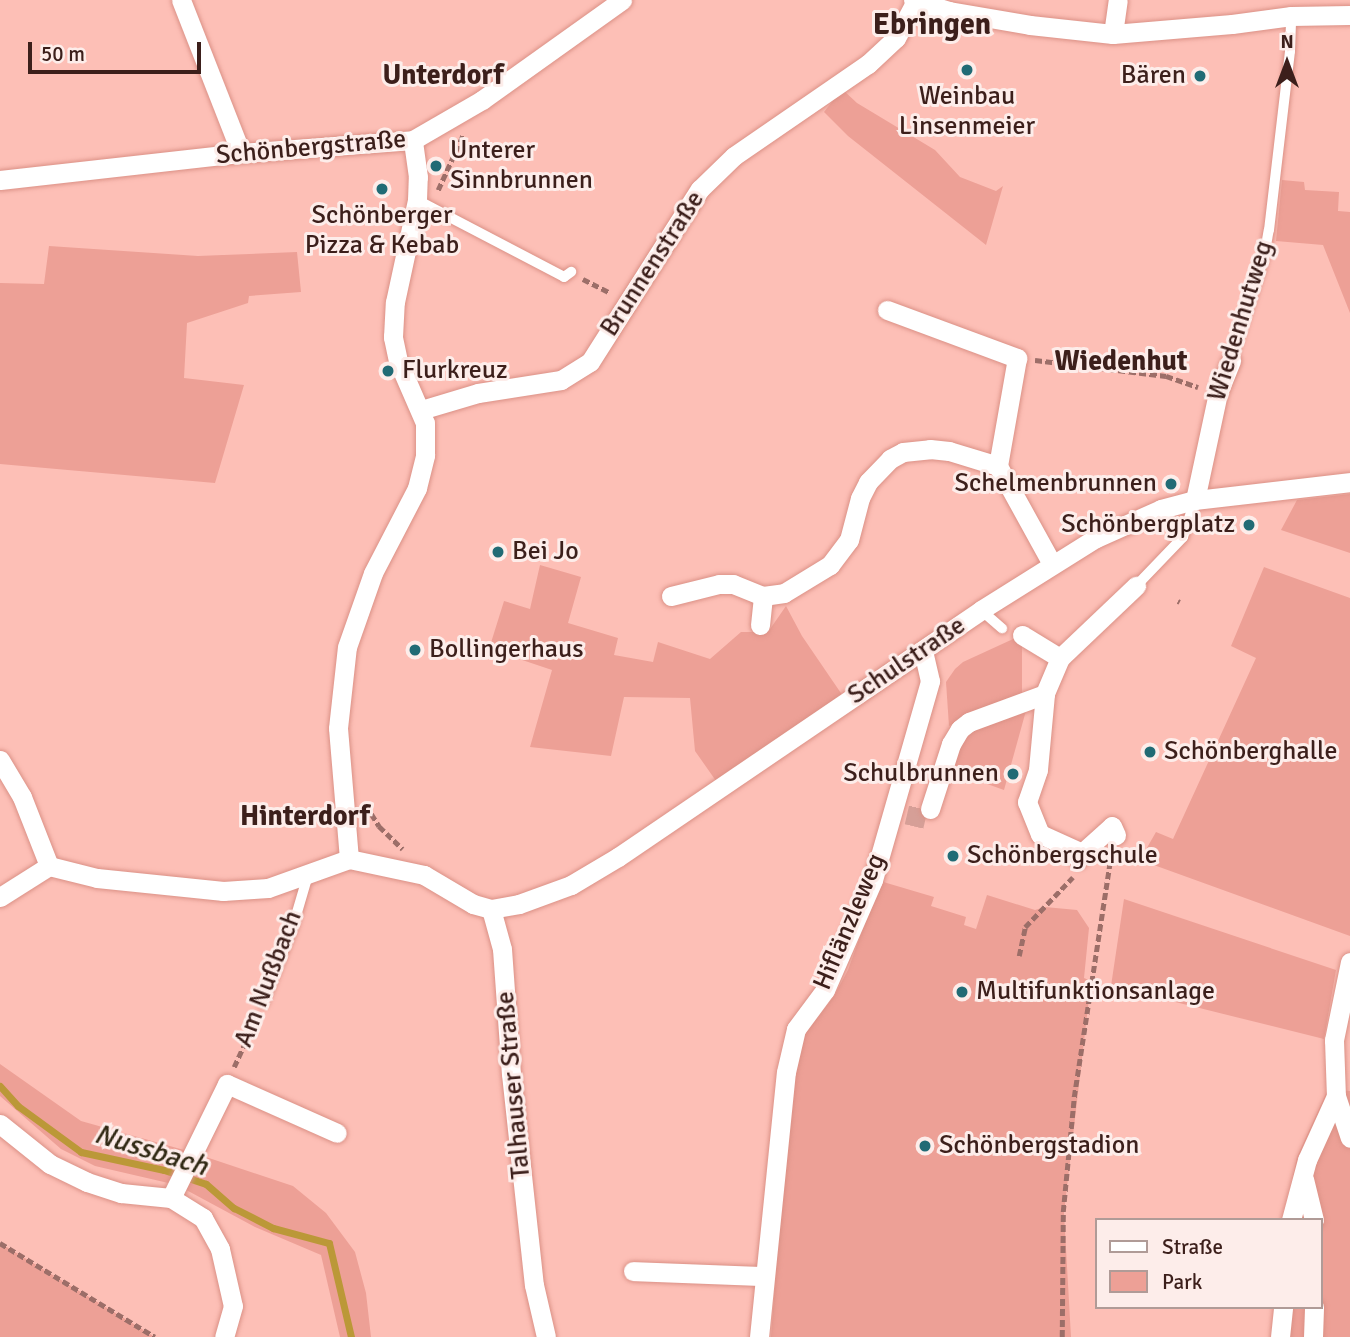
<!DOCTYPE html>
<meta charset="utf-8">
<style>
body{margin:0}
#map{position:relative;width:1350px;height:1337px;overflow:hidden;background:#fdbfb6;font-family:Signika,sans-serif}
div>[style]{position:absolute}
.green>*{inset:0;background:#eda096}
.stream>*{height:7px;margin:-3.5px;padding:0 3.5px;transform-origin:3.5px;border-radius:3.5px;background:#bb9838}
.street-tunnel>*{height:19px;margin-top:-9.5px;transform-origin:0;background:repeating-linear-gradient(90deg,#d69f97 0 19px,transparent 0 29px)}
.path>*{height:4.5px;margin-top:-2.25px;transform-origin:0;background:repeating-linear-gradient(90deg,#9c6e68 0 7px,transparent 0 10.5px)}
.roads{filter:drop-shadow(0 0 2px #db9186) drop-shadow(0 0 2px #db9186)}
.lane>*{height:10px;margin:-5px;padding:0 5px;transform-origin:5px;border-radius:5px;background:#fff}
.street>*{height:19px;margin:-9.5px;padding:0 9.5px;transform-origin:9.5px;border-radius:9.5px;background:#fff}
.dots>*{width:19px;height:19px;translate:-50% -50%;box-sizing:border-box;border:4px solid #fdedea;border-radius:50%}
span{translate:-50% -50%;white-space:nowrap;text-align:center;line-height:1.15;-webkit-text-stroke:6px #fdedea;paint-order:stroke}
.poi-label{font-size:26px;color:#3c1f1b}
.right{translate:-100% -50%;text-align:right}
.left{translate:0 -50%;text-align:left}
.street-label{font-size:26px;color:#3c1f1b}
.neighbourhood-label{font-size:28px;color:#3c1f1b;font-weight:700}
.water-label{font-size:28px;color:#312914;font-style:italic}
.quarter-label{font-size:30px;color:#3c1f1b;font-weight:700}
.legend{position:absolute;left:1095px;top:1218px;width:228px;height:91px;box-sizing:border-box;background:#fdedea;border:2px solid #b09b97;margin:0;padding:9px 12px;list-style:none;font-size:21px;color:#3c1f1b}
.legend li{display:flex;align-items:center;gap:14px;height:35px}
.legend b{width:35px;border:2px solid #b09b97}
.north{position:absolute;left:1252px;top:28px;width:70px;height:70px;-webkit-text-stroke:5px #fdedea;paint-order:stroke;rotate:0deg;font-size:19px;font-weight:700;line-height:28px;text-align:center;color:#3c1f1b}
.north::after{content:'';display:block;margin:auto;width:24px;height:32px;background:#3c1f1b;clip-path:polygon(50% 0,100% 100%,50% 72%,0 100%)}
.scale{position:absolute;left:28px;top:42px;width:173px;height:32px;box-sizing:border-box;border:4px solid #3c1f1b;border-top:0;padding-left:9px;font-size:21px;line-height:24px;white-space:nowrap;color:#3c1f1b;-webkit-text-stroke:5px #fdedea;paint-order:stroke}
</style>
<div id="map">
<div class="green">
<div style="clip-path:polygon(842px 89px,857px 103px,935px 150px,960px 177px,996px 191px,1003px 186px,986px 245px,848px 136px,824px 112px)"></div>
<div style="clip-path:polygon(1282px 180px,1304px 182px,1305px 190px,1339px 192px,1338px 211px,1350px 212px,1350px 313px,1323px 245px,1276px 241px)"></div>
<div style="clip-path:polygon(49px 246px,198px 256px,297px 252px,301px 292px,249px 296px,248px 303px,187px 323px,184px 378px,244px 385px,215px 483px,0 464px,0 283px,44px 284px)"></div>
<div style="clip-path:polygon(1350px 494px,1350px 553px,1281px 530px,1297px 500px)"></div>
<div style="clip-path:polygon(540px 565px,581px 577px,568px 623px,618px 638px,614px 655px,653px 662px,658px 642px,710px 659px,741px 632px,768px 632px,786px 606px,802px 636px,847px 702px,721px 788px,695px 751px,690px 698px,624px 697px,611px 756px,530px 747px,552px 670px,489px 649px,504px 601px,530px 609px)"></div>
<div style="clip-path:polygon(1264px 567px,1350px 598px,1350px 936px,1140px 860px,1156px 832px,1173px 839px,1256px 658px,1231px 646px)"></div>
<div style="clip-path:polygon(1022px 635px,1022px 695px,949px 726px,946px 682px,955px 669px,963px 662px)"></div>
<div style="clip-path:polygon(1027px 707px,1004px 790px,948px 770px,969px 731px)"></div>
<div style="clip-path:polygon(880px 881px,934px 897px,931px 906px,966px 917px,964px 925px,976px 929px,987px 895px,1035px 910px,1045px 907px,1077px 910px,1089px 928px,1084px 978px,1091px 981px,1064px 1213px,1071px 1337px,771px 1337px,783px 1169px,799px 1042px,834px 996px,848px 970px)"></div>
<div style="clip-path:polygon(1124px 899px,1336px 970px,1324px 1039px,1111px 986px)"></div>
<div style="clip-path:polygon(0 1064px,81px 1121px,191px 1152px,293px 1186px,326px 1213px,355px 1252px,366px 1293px,371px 1337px,340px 1337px,321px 1255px,255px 1227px,177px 1185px,95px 1166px,61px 1149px,0 1096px)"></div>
<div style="clip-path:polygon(1328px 1089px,1350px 1091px,1350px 1337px,1274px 1337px,1277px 1307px,1320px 1307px,1320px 1220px,1284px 1220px,1297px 1157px)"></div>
<div style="clip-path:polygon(0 1243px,94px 1300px,155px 1337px,0 1337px)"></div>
</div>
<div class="stream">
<div style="left:0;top:1086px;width:27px;rotate:48deg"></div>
<div style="left:18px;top:1106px;width:78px;rotate:36.1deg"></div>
<div style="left:81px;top:1152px;width:85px;rotate:12.2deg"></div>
<div style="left:164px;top:1170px;width:44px;rotate:18.4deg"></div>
<div style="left:206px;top:1184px;width:37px;rotate:41deg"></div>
<div style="left:234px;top:1208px;width:44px;rotate:27.1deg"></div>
<div style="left:273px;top:1228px;width:58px;rotate:15deg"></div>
<div style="left:329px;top:1243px;width:97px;rotate:76.8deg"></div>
</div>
<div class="street-tunnel">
<div style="left:914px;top:826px;width:22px;rotate:-77deg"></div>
</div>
<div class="path">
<div style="left:438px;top:190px;width:60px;rotate:-65.6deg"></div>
<div style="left:583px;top:279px;width:30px;rotate:27deg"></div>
<div style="left:1035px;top:360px;width:132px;rotate:7deg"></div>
<div style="left:1166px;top:376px;width:34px;rotate:19deg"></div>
<div style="left:1178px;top:601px;width:2px;rotate:27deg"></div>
<div style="left:366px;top:805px;width:25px;rotate:58deg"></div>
<div style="left:379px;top:826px;width:33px;rotate:44deg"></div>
<div style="left:1019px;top:956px;width:30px;rotate:-78deg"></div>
<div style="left:1025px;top:927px;width:69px;rotate:-46.2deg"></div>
<div style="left:234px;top:1067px;width:58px;rotate:-65.6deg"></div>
<div style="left:0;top:1243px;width:181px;rotate:31.2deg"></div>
<div style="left:1062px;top:1337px;width:125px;rotate:-89.5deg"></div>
<div style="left:1063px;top:1212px;width:116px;rotate:-84.5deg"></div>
<div style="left:1074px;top:1097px;width:245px;rotate:-81.3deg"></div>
</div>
<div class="roads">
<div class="lane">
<div style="left:417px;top:200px;width:166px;rotate:27.6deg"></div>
<div style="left:564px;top:277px;width:9px;rotate:-36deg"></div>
<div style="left:1231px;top:361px;width:109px;rotate:-72.4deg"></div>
<div style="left:1264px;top:257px;width:27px;rotate:-80deg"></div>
<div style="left:1269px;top:230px;width:180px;rotate:-83.3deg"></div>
<div style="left:1290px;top:51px;width:35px;rotate:-88deg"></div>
<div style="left:1136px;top:586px;width:68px;rotate:-46.2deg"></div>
<div style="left:1183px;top:537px;width:39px;rotate:-72deg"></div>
<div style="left:981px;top:610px;width:28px;rotate:41deg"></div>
<div style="left:263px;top:1003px;width:83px;rotate:-68.7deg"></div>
<div style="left:293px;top:926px;width:53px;rotate:-73.6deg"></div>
</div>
<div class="street">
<div style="left:181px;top:0;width:164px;rotate:68.6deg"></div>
<div style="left:913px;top:0;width:38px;rotate:17deg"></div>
<div style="left:949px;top:11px;width:82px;rotate:9.8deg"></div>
<div style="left:1030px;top:25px;width:83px;rotate:6.2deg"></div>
<div style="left:1113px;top:34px;width:119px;rotate:-4.8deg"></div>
<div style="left:1232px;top:24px;width:60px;rotate:-7.7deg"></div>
<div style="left:1291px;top:16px;width:59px;rotate:-1deg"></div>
<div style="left:1113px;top:34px;width:34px;rotate:-82deg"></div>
<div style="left:0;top:180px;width:243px;rotate:-6.4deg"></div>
<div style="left:241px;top:153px;width:172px;rotate:-4.3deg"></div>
<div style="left:413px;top:140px;width:80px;rotate:-30.1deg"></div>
<div style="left:482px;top:100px;width:172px;rotate:-35.5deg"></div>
<div style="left:887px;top:310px;width:139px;rotate:20.3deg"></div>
<div style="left:1017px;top:358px;width:110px;rotate:100deg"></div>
<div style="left:998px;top:466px;width:112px;rotate:61.1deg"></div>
<div style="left:421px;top:410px;width:59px;rotate:-16.6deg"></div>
<div style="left:478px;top:393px;width:84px;rotate:-8.9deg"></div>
<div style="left:561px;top:380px;width:34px;rotate:-32deg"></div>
<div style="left:590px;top:362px;width:205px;rotate:-57.6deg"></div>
<div style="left:700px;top:189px;width:47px;rotate:-44.1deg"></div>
<div style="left:734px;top:156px;width:163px;rotate:-34.5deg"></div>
<div style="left:868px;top:64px;width:38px;rotate:-43deg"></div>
<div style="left:896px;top:38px;width:42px;rotate:-61.6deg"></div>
<div style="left:1195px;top:500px;width:109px;rotate:-77.9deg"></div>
<div style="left:1218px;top:393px;width:35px;rotate:-68deg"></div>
<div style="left:671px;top:596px;width:49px;rotate:-14deg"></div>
<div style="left:719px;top:584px;width:14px"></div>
<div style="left:733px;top:584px;width:32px;rotate:22deg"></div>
<div style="left:763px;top:596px;width:21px;rotate:-8deg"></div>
<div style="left:784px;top:593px;width:54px;rotate:-31.3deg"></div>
<div style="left:830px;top:565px;width:31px;rotate:-53deg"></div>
<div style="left:849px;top:540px;width:43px;rotate:-75.3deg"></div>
<div style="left:860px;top:498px;width:18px;rotate:-63deg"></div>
<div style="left:868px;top:482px;width:32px;rotate:-46deg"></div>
<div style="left:890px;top:459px;width:15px;rotate:-28deg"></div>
<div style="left:903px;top:452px;width:27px;rotate:-6deg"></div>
<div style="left:930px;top:449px;width:19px;rotate:6deg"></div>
<div style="left:949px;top:451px;width:51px;rotate:17deg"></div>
<div style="left:760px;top:625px;width:29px;rotate:-84deg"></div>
<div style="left:1022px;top:635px;width:44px;rotate:31.2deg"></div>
<div style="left:1060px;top:658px;width:39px;rotate:113deg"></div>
<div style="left:1045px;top:694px;width:76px;rotate:95.3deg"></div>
<div style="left:1038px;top:770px;width:34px;rotate:109deg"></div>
<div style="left:1027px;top:802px;width:35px;rotate:68deg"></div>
<div style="left:1040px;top:834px;width:46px;rotate:24.3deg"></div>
<div style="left:1082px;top:853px;width:7px;rotate:124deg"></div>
<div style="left:1060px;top:658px;width:105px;rotate:-43.5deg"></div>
<div style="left:0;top:760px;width:43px;rotate:59.3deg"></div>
<div style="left:22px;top:797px;width:74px;rotate:68.6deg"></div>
<div style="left:930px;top:809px;width:68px;rotate:-72.1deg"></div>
<div style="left:951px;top:744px;width:17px;rotate:-59deg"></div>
<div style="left:960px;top:729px;width:11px;rotate:-38deg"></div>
<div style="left:969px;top:722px;width:81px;rotate:-20.2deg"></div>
<div style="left:1082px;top:853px;width:40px;rotate:-42deg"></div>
<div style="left:1112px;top:826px;width:10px;rotate:66deg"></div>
<div style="left:349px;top:859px;width:77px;rotate:12deg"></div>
<div style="left:424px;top:875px;width:57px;rotate:30.6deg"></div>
<div style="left:473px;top:904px;width:19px;rotate:16deg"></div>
<div style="left:491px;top:909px;width:28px;rotate:-10deg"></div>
<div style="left:519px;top:904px;width:55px;rotate:-20.1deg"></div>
<div style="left:571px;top:885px;width:55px;rotate:-30.8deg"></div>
<div style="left:618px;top:857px;width:439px;rotate:-34.2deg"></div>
<div style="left:981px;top:610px;width:136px;rotate:-32.1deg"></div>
<div style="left:1096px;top:538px;width:71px;rotate:-24deg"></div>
<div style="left:1161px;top:509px;width:35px;rotate:-15deg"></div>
<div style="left:1195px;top:500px;width:156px;rotate:-6.6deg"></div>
<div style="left:349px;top:859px;width:131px;rotate:-94.8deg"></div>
<div style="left:338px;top:728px;width:81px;rotate:-83.7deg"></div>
<div style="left:347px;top:647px;width:78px;rotate:-70.6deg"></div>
<div style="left:373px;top:573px;width:96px;rotate:-62.6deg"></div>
<div style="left:417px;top:488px;width:34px;rotate:-76deg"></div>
<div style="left:425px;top:455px;width:32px;rotate:-90deg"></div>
<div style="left:425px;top:423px;width:68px;rotate:-113.5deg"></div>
<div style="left:398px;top:361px;width:25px;rotate:-102deg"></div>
<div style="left:393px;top:337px;width:35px;rotate:-87deg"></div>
<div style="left:395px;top:302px;width:104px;rotate:-77.8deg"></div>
<div style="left:417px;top:200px;width:23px;rotate:-88deg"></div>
<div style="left:418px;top:177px;width:37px;rotate:-98deg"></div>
<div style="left:0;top:897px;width:58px;rotate:-32.3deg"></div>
<div style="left:49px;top:866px;width:49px;rotate:14deg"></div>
<div style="left:97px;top:878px;width:127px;rotate:5.9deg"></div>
<div style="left:223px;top:891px;width:45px;rotate:-3.8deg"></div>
<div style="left:268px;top:888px;width:86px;rotate:-19.7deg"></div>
<div style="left:491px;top:909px;width:41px;rotate:74.6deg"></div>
<div style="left:502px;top:949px;width:125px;rotate:85.9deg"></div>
<div style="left:511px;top:1074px;width:212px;rotate:83.8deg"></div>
<div style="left:534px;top:1285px;width:53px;rotate:77deg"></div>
<div style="left:1350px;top:962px;width:80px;rotate:101.6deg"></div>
<div style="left:1334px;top:1040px;width:56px;rotate:88deg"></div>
<div style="left:1336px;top:1096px;width:44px;rotate:71.6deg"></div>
<div style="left:0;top:1124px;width:64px;rotate:38.7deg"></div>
<div style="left:50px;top:1164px;width:41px;rotate:25.9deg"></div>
<div style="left:87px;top:1182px;width:36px;rotate:18deg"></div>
<div style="left:121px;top:1193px;width:50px;rotate:5.7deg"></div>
<div style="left:171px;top:1198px;width:38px;rotate:32deg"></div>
<div style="left:203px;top:1218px;width:35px;rotate:61deg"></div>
<div style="left:220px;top:1249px;width:58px;rotate:77.2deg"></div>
<div style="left:233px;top:1306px;width:32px;rotate:106deg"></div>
<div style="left:1304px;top:1179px;width:42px;rotate:76.3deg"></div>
<div style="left:171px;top:1198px;width:127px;rotate:-63.8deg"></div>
<div style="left:227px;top:1084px;width:120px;rotate:24deg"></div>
<div style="left:1291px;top:1220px;width:62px;rotate:-75.1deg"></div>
<div style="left:1307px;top:1160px;width:70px;rotate:-65.6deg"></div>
<div style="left:633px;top:1271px;width:131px;rotate:2.2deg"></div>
<div style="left:759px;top:1337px;width:266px;rotate:-84.2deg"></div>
<div style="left:786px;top:1072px;width:44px;rotate:-76.9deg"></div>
<div style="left:796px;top:1029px;width:49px;rotate:-53.4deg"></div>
<div style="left:825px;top:990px;width:120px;rotate:-66.4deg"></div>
<div style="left:873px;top:880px;width:207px;rotate:-74deg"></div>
<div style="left:930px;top:681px;width:31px;rotate:-103deg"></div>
<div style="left:1280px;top:1337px;width:30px;rotate:-84deg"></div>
<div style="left:1313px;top:1337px;width:30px;rotate:-88deg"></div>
</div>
</div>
<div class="dots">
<div style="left:967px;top:70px;background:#216b75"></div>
<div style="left:1200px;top:76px;background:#216b75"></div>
<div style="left:436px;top:166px;background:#216b75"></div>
<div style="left:382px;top:189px;background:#216b75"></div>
<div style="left:388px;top:371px;background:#216b75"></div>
<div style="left:1171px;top:484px;background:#216b75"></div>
<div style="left:1249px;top:525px;background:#216b75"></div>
<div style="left:498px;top:552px;background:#216b75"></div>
<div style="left:415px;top:650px;background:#216b75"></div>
<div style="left:1150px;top:752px;background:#216b75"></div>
<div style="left:1013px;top:774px;background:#216b75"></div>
<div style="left:953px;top:856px;background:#216b75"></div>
<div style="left:962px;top:992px;background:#216b75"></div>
<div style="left:925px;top:1146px;background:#216b75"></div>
</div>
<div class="poi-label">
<span class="right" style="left:1186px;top:76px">Bären</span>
<span style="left:967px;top:112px">Weinbau<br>Linsenmeier</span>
<span class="left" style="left:450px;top:166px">Unterer<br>Sinnbrunnen</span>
<span style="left:382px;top:231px">Schönberger<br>Pizza &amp; Kebab</span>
<span class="left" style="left:402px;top:371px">Flurkreuz</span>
<span class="right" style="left:1157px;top:484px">Schelmenbrunnen</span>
<span class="right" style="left:1235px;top:525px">Schönbergplatz</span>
<span class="left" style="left:512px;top:552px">Bei Jo</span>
<span class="left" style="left:429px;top:650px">Bollingerhaus</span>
<span class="left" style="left:1164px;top:752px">Schönberghalle</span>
<span class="right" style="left:999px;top:774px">Schulbrunnen</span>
<span class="left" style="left:967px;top:856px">Schönbergschule</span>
<span class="left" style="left:976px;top:992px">Multifunktionsanlage</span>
<span class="left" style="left:939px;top:1146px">Schönbergstadion</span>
</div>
<div class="street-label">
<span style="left:311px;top:148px;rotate:-5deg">Schönbergstraße</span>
<span style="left:653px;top:264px;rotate:-57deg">Brunnenstraße</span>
<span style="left:1241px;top:321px;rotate:-73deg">Wiedenhutweg</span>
<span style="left:907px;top:661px;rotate:-34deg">Schulstraße</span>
<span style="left:850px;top:922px;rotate:-67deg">Hiflänzleweg</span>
<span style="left:269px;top:979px;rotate:-69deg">Am Nußbach</span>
<span style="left:514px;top:1085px;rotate:-95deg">Talhauser Straße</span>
</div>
<div class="neighbourhood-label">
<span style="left:443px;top:75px">Unterdorf</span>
<span style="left:1121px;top:361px">Wiedenhut</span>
<span style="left:305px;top:816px">Hinterdorf</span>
</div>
<div class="water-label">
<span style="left:151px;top:1150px;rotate:17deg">Nussbach</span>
</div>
<div class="quarter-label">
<span style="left:932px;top:25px">Ebringen</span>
</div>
<ul class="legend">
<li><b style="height:9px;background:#fff"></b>Straße</li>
<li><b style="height:19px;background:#eda096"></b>Park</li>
</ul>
<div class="north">N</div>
<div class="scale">50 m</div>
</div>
